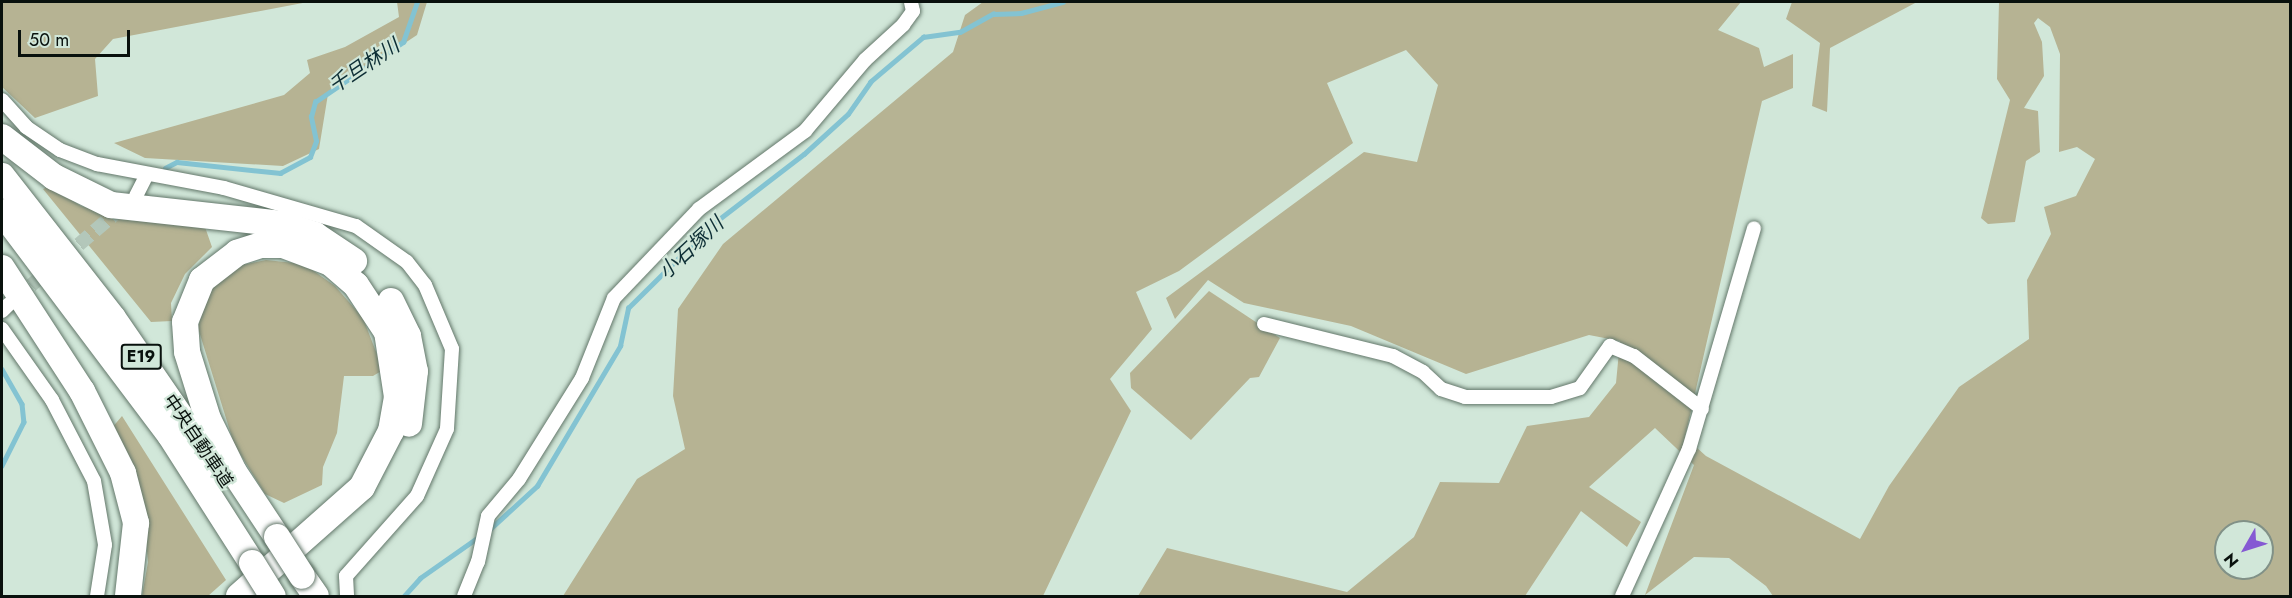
<!DOCTYPE html>
<meta charset="utf-8">
<style>
body{margin:0}
#map{position:relative;width:2292px;height:598px;overflow:hidden;background:#d1e7d9;font-family:Jost,"Noto Sans JP",sans-serif}
div>[style]{position:absolute}
.green>*{inset:0;background:#b6b393}
.stream>*{height:4.5px;margin:-2.25px;padding:0 2.25px;transform-origin:2.25px;border-radius:2.25px;background:#83c3d2}
.minor-tunnel>*{height:14px;margin-top:-7px;transform-origin:0;background:repeating-linear-gradient(90deg,#b3c7ba 0 14px,transparent 0 21px)}
.roads{filter:drop-shadow(0 0 2px #63776a) drop-shadow(0 0 2px #63776a)}
.minor>*{height:14px;margin:-7px;padding:0 7px;transform-origin:7px;border-radius:7px;background:#fff}
.motorway>*{height:26px;margin:-13px;padding:0 13px;transform-origin:13px;border-radius:13px;background:#fff}
.bridges{filter:drop-shadow(0 0 2px #63776a) drop-shadow(0 0 2px #63776a)}
.motorway-bridge>*{height:26px;margin:-13px;padding:0 13px;transform-origin:13px;border-radius:13px;background:#fff}
span{translate:-50% -50%;white-space:nowrap;text-align:center;line-height:1.15;-webkit-text-stroke:4.5px #d1e7d9;paint-order:stroke}
.shield-label span{padding:2px 4px;background:#d1e7d9;border:2px solid;border-radius:4px;-webkit-text-stroke-width:0}
.shield-label{font-size:16px;color:#09110d;font-weight:700}
.street-label{font-size:18px;color:#09110d}
.water-label{font-size:20px;color:#0d2e35;font-style:italic}
.frame{position:absolute;inset:0;border:3px solid #09110d;pointer-events:none}
.north{position:absolute;left:2214px;top:520px;width:60px;height:60px;box-sizing:border-box;background:#d1e7d9;border:2px solid #819187;border-radius:50%;rotate:231deg;font-size:16px;font-weight:700;line-height:24px;text-align:center;color:#09110d}
.north::after{content:'';display:block;margin:auto;width:21px;height:27px;background:#855ad3;clip-path:polygon(50% 0,100% 100%,50% 72%,0 100%)}
.scale{position:absolute;left:18px;top:30px;width:112px;height:27px;box-sizing:border-box;border:3px solid #09110d;border-top:0;padding-left:8px;font-size:18px;line-height:21px;white-space:nowrap;color:#09110d;-webkit-text-stroke:4px #d1e7d9;paint-order:stroke}
</style>
<div id="map">
<div class="green">
<div style="clip-path:polygon(2px 2px,308px 2px,113px 39px,95px 59px,98px 96px,35px 118px,2px 87px)"></div>
<div style="clip-path:polygon(397px 2px,427px 2px,417px 35px,328px 94px,319px 149px,283px 166px,145px 158px,114px 143px,284px 95px,310px 73px,307px 60px,345px 47px,399px 17px)"></div>
<div style="clip-path:polygon(evenodd,983px 2px,1741px 2px,1718px 30px,1759px 48px,1764px 67px,1793px 54px,1793px 88px,1762px 101px,1685px 437px,1706px 456px,1860px 539px,1889px 486px,1959px 387px,2029px 339px,2027px 280px,2051px 234px,2044px 207px,2076px 196px,2095px 159px,2077px 147px,2059px 152px,2060px 54px,2050px 27px,2038px 18px,2034px 23px,2042px 42px,2044px 76px,2024px 108px,2038px 111px,2040px 152px,2026px 161px,2015px 222px,1988px 224px,1981px 218px,2010px 100px,1997px 79px,1999px 2px,2290px 2px,2290px 596px,1773px 596px,1766px 586px,1729px 558px,1694px 557px,1645px 595px,1694px 465px,1655px 428px,1589px 487px,1641px 522px,1627px 547px,1581px 511px,1525px 596px,1138px 596px,1167px 548px,1347px 592px,1414px 537px,1440px 482px,1499px 483px,1527px 426px,1589px 417px,1616px 383px,1620px 341px,1589px 335px,1466px 374px,1351px 326px,1244px 303px,1208px 280px,1175px 319px,1166px 298px,1364px 152px,1417px 162px,1438px 85px,1406px 50px,1327px 83px,1353px 143px,1179px 271px,1136px 292px,1152px 329px,1110px 379px,1131px 411px,1043px 596px,563px 596px,637px 479px,685px 449px,673px 396px,678px 309px,723px 244px,953px 52px,965px 15px,983px 2px,2226px 532px,2262px 532px,2262px 568px,2226px 568px,2226px 532px)"></div>
<div style="clip-path:polygon(1792px 2px,1917px 2px,1830px 48px,1827px 112px,1812px 106px,1820px 43px,1786px 19px)"></div>
<div style="clip-path:polygon(50px 186px,81px 206px,128px 220px,205px 227px,212px 247px,185px 274px,171px 303px,172px 321px,151px 322px,43px 189px)"></div>
<div style="clip-path:polygon(266px 260px,304px 264px,335px 286px,363px 318px,383px 370px,373px 376px,344px 376px,337px 433px,323px 467px,322px 485px,284px 503px,265px 494px,234px 444px,198px 328px,207px 292px,233px 267px)"></div>
<div style="clip-path:polygon(1209px 291px,1280px 338px,1259px 377px,1250px 378px,1191px 440px,1131px 388px,1130px 373px)"></div>
<div style="clip-path:polygon(122px 416px,226px 580px,208px 596px,142px 596px,148px 562px,144px 519px,111px 429px)"></div>
</div>
<div class="stream">
<div style="left:165px;top:168px;width:13px;rotate:-27deg"></div>
<div style="left:177px;top:162px;width:104px;rotate:6.1deg"></div>
<div style="left:280px;top:173px;width:34px;rotate:-28deg"></div>
<div style="left:310px;top:157px;width:17px;rotate:-69deg"></div>
<div style="left:316px;top:141px;width:25px;rotate:-102deg"></div>
<div style="left:311px;top:117px;width:16px;rotate:-75deg"></div>
<div style="left:315px;top:102px;width:107px;rotate:-34.3deg"></div>
<div style="left:403px;top:42px;width:42px;rotate:-70.7deg"></div>
<div style="left:2px;top:369px;width:40px;rotate:60.3deg"></div>
<div style="left:22px;top:404px;width:18px;rotate:84deg"></div>
<div style="left:24px;top:422px;width:49px;rotate:116.6deg"></div>
<div style="left:490px;top:529px;width:64px;rotate:-42.5deg"></div>
<div style="left:537px;top:486px;width:163px;rotate:-59.3deg"></div>
<div style="left:620px;top:346px;width:39px;rotate:-78deg"></div>
<div style="left:628px;top:308px;width:121px;rotate:-44.7deg"></div>
<div style="left:714px;top:223px;width:113px;rotate:-37.5deg"></div>
<div style="left:804px;top:154px;width:59px;rotate:-42.3deg"></div>
<div style="left:848px;top:114px;width:39px;rotate:-55deg"></div>
<div style="left:870px;top:82px;width:70px;rotate:-40.3deg"></div>
<div style="left:923px;top:37px;width:37px;rotate:-8deg"></div>
<div style="left:960px;top:32px;width:38px;rotate:-29deg"></div>
<div style="left:993px;top:14px;width:28px;rotate:-2deg"></div>
<div style="left:1021px;top:13px;width:43px;rotate:-14.7deg"></div>
<div style="left:404px;top:596px;width:24px;rotate:-48deg"></div>
<div style="left:420px;top:578px;width:73px;rotate:-35deg"></div>
</div>
<div class="minor-tunnel">
<div style="left:15px;top:299px;width:143px;rotate:-40.5deg"></div>
</div>
<div class="roads">
<div class="minor">
<div style="left:2px;top:100px;width:36px;rotate:48deg"></div>
<div style="left:26px;top:127px;width:41px;rotate:34.1deg"></div>
<div style="left:60px;top:150px;width:40px;rotate:21deg"></div>
<div style="left:97px;top:164px;width:129px;rotate:10.7deg"></div>
<div style="left:224px;top:188px;width:137px;rotate:16.1deg"></div>
<div style="left:356px;top:226px;width:62px;rotate:35.2deg"></div>
<div style="left:407px;top:262px;width:29px;rotate:52deg"></div>
<div style="left:425px;top:285px;width:69px;rotate:67.1deg"></div>
<div style="left:452px;top:349px;width:80px;rotate:93.6deg"></div>
<div style="left:447px;top:429px;width:73px;rotate:114.1deg"></div>
<div style="left:417px;top:496px;width:107px;rotate:131.6deg"></div>
<div style="left:346px;top:576px;width:20px;rotate:87deg"></div>
<div style="left:136px;top:196px;width:22px;rotate:-63deg"></div>
<div style="left:2px;top:311px;width:10px;rotate:-45deg"></div>
<div style="left:1264px;top:324px;width:133px;rotate:13.9deg"></div>
<div style="left:1393px;top:356px;width:34px;rotate:28deg"></div>
<div style="left:1423px;top:372px;width:25px;rotate:43deg"></div>
<div style="left:1441px;top:389px;width:25px;rotate:18deg"></div>
<div style="left:1465px;top:397px;width:86px"></div>
<div style="left:1551px;top:397px;width:30px;rotate:-17deg"></div>
<div style="left:1580px;top:388px;width:52px;rotate:-54.5deg"></div>
<div style="left:1610px;top:346px;width:26px;rotate:23deg"></div>
<div style="left:1634px;top:356px;width:86px;rotate:37.9deg"></div>
<div style="left:2px;top:329px;width:87px;rotate:54.8deg"></div>
<div style="left:52px;top:400px;width:91px;rotate:62.6deg"></div>
<div style="left:94px;top:481px;width:65px;rotate:80.2deg"></div>
<div style="left:105px;top:545px;width:52px;rotate:98.9deg"></div>
<div style="left:464px;top:596px;width:37px;rotate:-68deg"></div>
<div style="left:478px;top:562px;width:47px;rotate:-77.7deg"></div>
<div style="left:488px;top:516px;width:48px;rotate:-50deg"></div>
<div style="left:519px;top:479px;width:119px;rotate:-58deg"></div>
<div style="left:582px;top:378px;width:86px;rotate:-68.2deg"></div>
<div style="left:614px;top:298px;width:123px;rotate:-46.3deg"></div>
<div style="left:699px;top:209px;width:132px;rotate:-36.3deg"></div>
<div style="left:805px;top:131px;width:93px;rotate:-49.8deg"></div>
<div style="left:865px;top:60px;width:52px;rotate:-42.6deg"></div>
<div style="left:903px;top:25px;width:17px;rotate:-54deg"></div>
<div style="left:913px;top:11px;width:9px;rotate:-103deg"></div>
<div style="left:1622px;top:596px;width:162px;rotate:-65.5deg"></div>
<div style="left:1689px;top:449px;width:230px;rotate:-73.6deg"></div>
</div>
<div class="motorway">
<div style="left:2px;top:137px;width:66px;rotate:37.6deg"></div>
<div style="left:54px;top:177px;width:64px;rotate:26.2deg"></div>
<div style="left:111px;top:205px;width:172px;rotate:6.3deg"></div>
<div style="left:282px;top:224px;width:35px;rotate:18deg"></div>
<div style="left:315px;top:235px;width:47px;rotate:33.7deg"></div>
<div style="left:2px;top:176px;width:180px;rotate:52deg"></div>
<div style="left:113px;top:318px;width:182px;rotate:55.5deg"></div>
<div style="left:2px;top:212px;width:279px;rotate:53deg"></div>
<div style="left:170px;top:435px;width:152px;rotate:57.4deg"></div>
<div style="left:2px;top:268px;width:147px;rotate:57deg"></div>
<div style="left:82px;top:391px;width:92px;rotate:63.4deg"></div>
<div style="left:123px;top:473px;width:52px;rotate:75.4deg"></div>
<div style="left:136px;top:523px;width:73px;rotate:96.3deg"></div>
<div style="left:391px;top:301px;width:39px;rotate:64deg"></div>
<div style="left:408px;top:336px;width:36px;rotate:79deg"></div>
<div style="left:415px;top:371px;width:53px;rotate:96.5deg"></div>
<div style="left:302px;top:576px;width:24px;rotate:55deg"></div>
<div style="left:239px;top:596px;width:164px;rotate:-41.5deg"></div>
<div style="left:362px;top:487px;width:63px;rotate:-62.6deg"></div>
<div style="left:391px;top:431px;width:35px;rotate:-80deg"></div>
<div style="left:397px;top:397px;width:66px;rotate:-98.7deg"></div>
<div style="left:387px;top:332px;width:56px;rotate:-123.4deg"></div>
<div style="left:356px;top:285px;width:33px;rotate:-139deg"></div>
<div style="left:331px;top:263px;width:51px;rotate:-159.4deg"></div>
<div style="left:283px;top:245px;width:22px;rotate:180deg"></div>
<div style="left:261px;top:245px;width:25px;rotate:162deg"></div>
<div style="left:237px;top:253px;width:44px;rotate:142.4deg"></div>
<div style="left:202px;top:280px;width:45px;rotate:112deg"></div>
<div style="left:185px;top:322px;width:30px;rotate:86deg"></div>
<div style="left:187px;top:352px;width:70px;rotate:72.6deg"></div>
<div style="left:208px;top:419px;width:59px;rotate:63.9deg"></div>
<div style="left:234px;top:472px;width:78px;rotate:56.5deg"></div>
</div>
</div>
<div class="bridges">
<div class="motorway-bridge">
<div style="left:277px;top:537px;width:46px;rotate:57.3deg"></div>
<div style="left:252px;top:563px;width:39px;rotate:58deg"></div>
</div>
</div>
<div class="shield-label">
<span style="left:141px;top:357px">E19</span>
</div>
<div class="street-label">
<span style="left:198px;top:441px;rotate:56deg">中央自動車道</span>
</div>
<div class="water-label">
<span style="left:364px;top:66px;rotate:-34deg">千旦林川</span>
<span style="left:691px;top:248px;rotate:-43deg">小石塚川</span>
</div>
<div class="frame"></div>
<div class="north">N</div>
<div class="scale">50 m</div>
</div>
